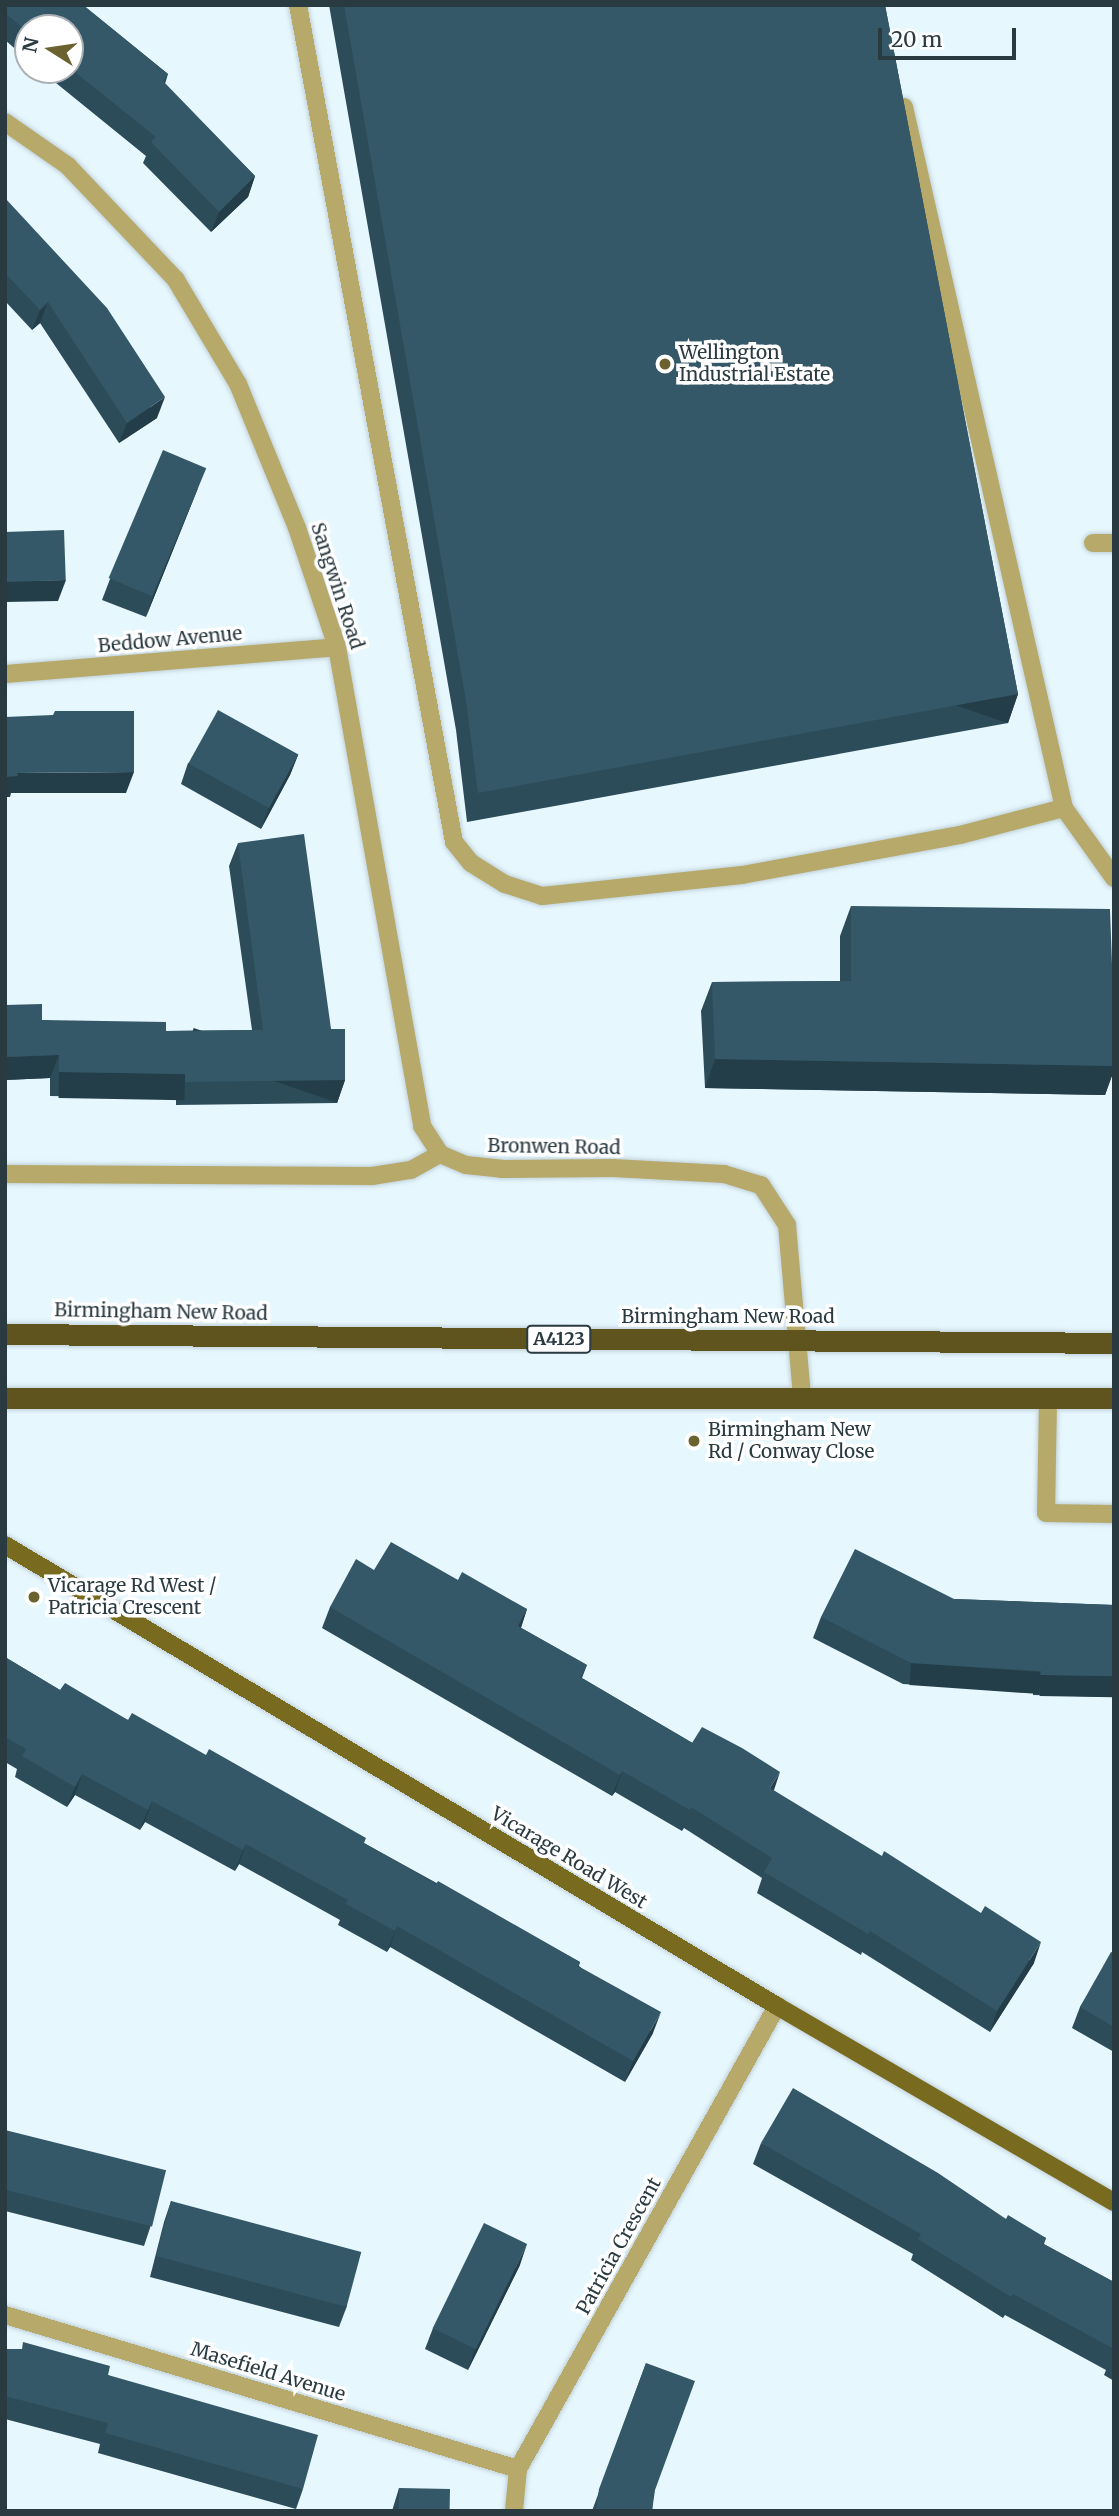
<!DOCTYPE html>
<style>
body{margin:0}
#map{position:relative;width:1119px;height:2516px;overflow:hidden;background:#e7f7fe;font-family:Merriweather,serif}
div>[style]{position:absolute}
.roads{filter:drop-shadow(0 0 2px #c1d1d8) drop-shadow(0 0 2px #c1d1d8)}
.minor>*{height:18px;margin:-9px;padding:0 9px;transform-origin:9px;border-radius:9px;background:#b6a96a}
.major>*{height:18px;margin:-9px;padding:0 9px;transform-origin:9px;border-radius:9px;background:#786a1e}
.highway>*{height:21px;margin:-10.5px;padding:0 10.5px;transform-origin:10.5px;border-radius:10.5px;background:#5f541e}
.wall>*{inset:0;background:#2d4c59}
.shaded-wall>*{inset:0;background:#243e49;transform-origin:0 0}
.building>*{inset:0;background:#345868;transform-origin:0 0}
.dots>*{width:19px;height:19px;translate:-50% -50%;box-sizing:border-box;border:4px solid #fff;border-radius:50%}
span{translate:-50% -50%;white-space:nowrap;text-align:center;line-height:1.15;-webkit-text-stroke:7px #fff;paint-order:stroke}
.shield-label span{padding:2px 5px;background:#fff;border:2px solid;border-radius:5px;-webkit-text-stroke-width:0}
.shield-label{font-size:18px;color:#2a3a41;font-weight:700}
.poi-label{font-size:19px;color:#2a3a41}
.left{translate:0 -50%;text-align:left}
.street-label{font-size:19px;color:#2a3a41}
.frame{position:absolute;inset:0;border:7px solid #2a3a41;pointer-events:none}
.north{position:absolute;left:14px;top:14px;width:70px;height:70px;box-sizing:border-box;background:#fff;border:2px solid #aab0b3;border-radius:50%;rotate:282deg;font-size:19px;font-weight:700;line-height:28px;text-align:center;color:#2a3a41}
.north::after{content:'';display:block;margin:auto;width:24px;height:32px;background:#6c622f;clip-path:polygon(50% 0,100% 100%,50% 72%,0 100%)}
.scale{position:absolute;left:878px;top:28px;width:138px;height:32px;box-sizing:border-box;border:4px solid #2a3a41;border-top:0;padding-left:9px;font-size:21px;line-height:24px;white-space:nowrap;color:#2a3a41;-webkit-text-stroke:5px #fff;paint-order:stroke}
</style>
<div id="map">
<div class="roads">
<div class="minor">
<div style="left:298px;top:5px;width:851px;rotate:79.44deg"></div>
<div style="left:454px;top:842px;width:27px;rotate:51deg"></div>
<div style="left:471px;top:863px;width:40px;rotate:32deg"></div>
<div style="left:505px;top:884px;width:39px;rotate:18deg"></div>
<div style="left:542px;top:896px;width:201px;rotate:-6deg"></div>
<div style="left:742px;top:875px;width:222px;rotate:-10.4deg"></div>
<div style="left:960px;top:835px;width:107px;rotate:-14.6deg"></div>
<div style="left:904px;top:107px;width:719px;rotate:77.14deg"></div>
<div style="left:1064px;top:808px;width:86px;rotate:54.5deg"></div>
<div style="left:5px;top:122px;width:77px;rotate:34.9deg"></div>
<div style="left:68px;top:166px;width:157px;rotate:46.5deg"></div>
<div style="left:176px;top:280px;width:121px;rotate:59.2deg"></div>
<div style="left:238px;top:384px;width:156px;rotate:67.7deg"></div>
<div style="left:297px;top:528px;width:126px;rotate:71.4deg"></div>
<div style="left:337px;top:647px;width:486px;rotate:79.9deg"></div>
<div style="left:422px;top:1126px;width:33px;rotate:57deg"></div>
<div style="left:1093px;top:543px;width:21px"></div>
<div style="left:5px;top:674px;width:333px;rotate:-4.6deg"></div>
<div style="left:440px;top:1154px;width:28px;rotate:23deg"></div>
<div style="left:466px;top:1165px;width:36px;rotate:6deg"></div>
<div style="left:502px;top:1169px;width:111px;rotate:-0.5deg"></div>
<div style="left:613px;top:1168px;width:111px;rotate:3.1deg"></div>
<div style="left:724px;top:1174px;width:39px;rotate:17deg"></div>
<div style="left:761px;top:1185px;width:48px;rotate:57deg"></div>
<div style="left:787px;top:1225px;width:174px;rotate:85deg"></div>
<div style="left:5px;top:1174px;width:367px;rotate:0.3deg"></div>
<div style="left:372px;top:1176px;width:39px;rotate:-9deg"></div>
<div style="left:411px;top:1170px;width:33px;rotate:-29deg"></div>
<div style="left:1048px;top:1400px;width:113px;rotate:91deg"></div>
<div style="left:1046px;top:1513px;width:68px;rotate:0.8deg"></div>
<div style="left:5px;top:2315px;width:536px;rotate:16.71deg"></div>
<div style="left:514px;top:2511px;width:42px;rotate:-84.6deg"></div>
<div style="left:518px;top:2469px;width:531px;rotate:-60.78deg"></div>
</div>
<div class="major">
<div style="left:5px;top:1545px;width:899px;rotate:30.84deg"></div>
<div style="left:777px;top:2006px;width:390px;rotate:30.2deg"></div>
</div>
<div class="highway">
<div style="left:5px;top:1334px;width:1109px;rotate:0.46deg"></div>
<div style="left:5px;top:1398px;width:1109px"></div>
</div>
</div>
<div class="wall">
<div style="clip-path:polygon(5px 5px,83px 5px,168px 74px,165px 84px,255px 176px,248px 197px,211px 232px,143px 163px,146px 156px,40px 70px,70px 70px,70px 28px,28px 28px,28px 60px,5px 40px)"></div>
<div style="clip-path:polygon(329px 5px,885px 5px,1018px 694px,1008px 723px,467px 822px,456px 730px)"></div>
<div style="clip-path:polygon(5px 198px,157px 418px,119px 443px,40px 323px,32px 330px,5px 301px)"></div>
<div style="clip-path:polygon(198px 488px,146px 617px,102px 600px,110px 579px)"></div>
<div style="clip-path:polygon(298px 755px,290px 775px,261px 829px,181px 784px,188px 763px)"></div>
<div style="clip-path:polygon(238px 843px,331px 1029px,345px 1080px,337px 1103px,176px 1105px,176px 1098px,50px 1096px,50px 1078px,5px 1080px,5px 1005px,42px 1020px,166px 1031px,252px 1030px,229px 866px)"></div>
<div style="clip-path:polygon(851px 906px,1114px 1020px,1114px 1070px,1105px 1095px,705px 1088px,701px 1011px,712px 982px,840px 981px,840px 936px)"></div>
<div style="clip-path:polygon(374px 1570px,458px 1580px,527px 1609px,521px 1628px,587px 1665px,582px 1678px,773px 1790px,1034px 1963px,990px 2032px,862px 1952px,861px 1955px,757px 1893px,762px 1878px,684px 1828px,682px 1831px,615px 1792px,612px 1796px,322px 1628px,330px 1607px)"></div>
<div style="clip-path:polygon(954px 1599px,1114px 1605px,1114px 1697px,1033px 1695px,1033px 1692px,903px 1684px,813px 1638px,821px 1617px)"></div>
<div style="clip-path:polygon(5px 1657px,60px 1690px,128px 1720px,364px 1843px,580px 1962px,579px 1966px,653px 2033px,625px 2082px,390px 1947px,387px 1952px,338px 1925px,340px 1920px,239px 1864px,235px 1871px,145px 1822px,140px 1830px,75px 1795px,67px 1807px,15px 1777px,17px 1769px,5px 1762px)"></div>
<div style="clip-path:polygon(1114px 1953px,1114px 2052px,1072px 2028px,1080px 2007px)"></div>
<div style="clip-path:polygon(5px 2130px,151px 2225px,144px 2246px,5px 2211px)"></div>
<div style="clip-path:polygon(761px 2143px,1006px 2219px,1046px 2238px,1044px 2244px,1114px 2282px,1114px 2381px,1104px 2375px,1106px 2370px,1005px 2315px,1003px 2318px,911px 2260px,913px 2254px,753px 2164px)"></div>
<div style="clip-path:polygon(171px 2201px,347px 2306px,339px 2327px,150px 2277px,164px 2222px)"></div>
<div style="clip-path:polygon(520px 2265px,468px 2370px,425px 2349px,433px 2328px)"></div>
<div style="clip-path:polygon(5px 2349px,108px 2375px,303px 2489px,296px 2509px,98px 2453px,100px 2444px,5px 2419px)"></div>
<div style="clip-path:polygon(646px 2363px,654px 2490px,652px 2511px,592px 2511px)"></div>
<div style="clip-path:polygon(399px 2488px,449px 2511px,392px 2511px)"></div>
</div>
<div class="shaded-wall">
<div style="clip-path:polygon(255px 176px,248px 197px,211px 232px,219px 212px)"></div>
<div style="clip-path:polygon(48px 302px,40px 323px,32px 330px,40px 310px)"></div>
<div style="clip-path:polygon(165px 397px,157px 418px,119px 443px,127px 423px)"></div>
<div style="clip-path:polygon(206px 468px,198px 488px,146px 617px,153px 596px)"></div>
<div style="clip-path:polygon(66px 580px,58px 601px,5px 602px,5px 581px)"></div>
<div style="left:1018px;top:694px;width:31px;height:549px;rotate:109deg"></div>
<div style="clip-path:polygon(298px 755px,290px 775px,261px 829px,269px 808px)"></div>
<div style="clip-path:polygon(134px 772px,126px 793px,11px 793px,10px 797px,5px 797px,5px 777px,17px 773px)"></div>
<div style="clip-path:polygon(59px 1055px,50px 1078px,5px 1080px,5px 1057px)"></div>
<div style="clip-path:polygon(715px 1059px,1114px 1066px,1114px 1070px,1105px 1095px,705px 1088px)"></div>
<div style="left:59px;top:1072px;width:126px;height:26px;rotate:1deg"></div>
<div style="left:345px;top:1080px;width:24px;height:160px;rotate:109deg"></div>
<div style="clip-path:polygon(527px 1609px,520px 1630px,518px 1626px)"></div>
<div style="left:911px;top:1663px;width:130px;height:22px;rotate:4deg"></div>
<div style="left:1040px;top:1675px;width:74px;height:21px;rotate:1deg"></div>
<div style="clip-path:polygon(622px 1771px,615px 1792px,612px 1796px,620px 1775px)"></div>
<div style="clip-path:polygon(780px 1772px,773px 1793px,770px 1788px)"></div>
<div style="clip-path:polygon(82px 1774px,75px 1795px,67px 1807px,75px 1787px)"></div>
<div style="clip-path:polygon(152px 1801px,145px 1822px,140px 1830px,148px 1810px)"></div>
<div style="clip-path:polygon(246px 1844px,239px 1864px,235px 1871px,243px 1850px)"></div>
<div style="clip-path:polygon(397px 1926px,390px 1947px,387px 1952px,395px 1931px)"></div>
<div style="clip-path:polygon(1041px 1942px,1034px 1963px,990px 2032px,997px 2011px)"></div>
<div style="clip-path:polygon(661px 2012px,653px 2033px,625px 2082px,633px 2061px)"></div>
<div style="clip-path:polygon(527px 2244px,520px 2265px,468px 2370px,475px 2349px)"></div>
</div>
<div class="building">
<div style="clip-path:polygon(5px 5px,83px 5px,168px 74px,163px 81px,255px 176px,219px 212px,151px 142px,156px 137px,70px 68px,70px 28px,28px 28px,28px 32px,5px 13px)"></div>
<div style="clip-path:polygon(344px 5px,885px 5px,1018px 694px,478px 793px,466px 701px)"></div>
<div style="clip-path:polygon(5px 198px,107px 308px,165px 397px,127px 423px,48px 302px,40px 310px,5px 273px)"></div>
<div style="left:163px;top:450px;width:47px;height:139px;rotate:23deg"></div>
<div style="left:64px;top:530px;width:50px;height:59px;rotate:88deg"></div>
<div style="left:218px;top:710px;width:92px;height:61px;rotate:29deg"></div>
<div style="clip-path:polygon(55px 711px,134px 711px,134px 772px,17px 773px,18px 776px,5px 777px,5px 717px,53px 715px)"></div>
<div style="clip-path:polygon(304px 834px,331px 1029px,345px 1029px,345px 1080px,185px 1082px,185px 1074px,59px 1072px,59px 1055px,5px 1057px,5px 1005px,42px 1004px,42px 1020px,166px 1022px,166px 1031px,263px 1030px,238px 843px)"></div>
<div style="clip-path:polygon(851px 906px,1110px 909px,1114px 1020px,1114px 1066px,715px 1059px,712px 982px,851px 981px)"></div>
<div style="clip-path:polygon(391px 1542px,458px 1580px,462px 1572px,527px 1609px,518px 1626px,587px 1665px,580px 1677px,692px 1743px,702px 1727px,742px 1748px,780px 1772px,770px 1788px,882px 1856px,884px 1851px,981px 1913px,985px 1906px,1041px 1942px,997px 2011px,870px 1931px,868px 1934px,764px 1872px,772px 1858px,691px 1807px,690px 1810px,622px 1771px,620px 1775px,330px 1607px,356px 1559px,374px 1570px)"></div>
<div style="clip-path:polygon(855px 1549px,954px 1599px,1114px 1605px,1114px 1676px,1040px 1675px,1041px 1671px,911px 1663px,821px 1617px)"></div>
<div style="clip-path:polygon(5px 1657px,60px 1690px,65px 1683px,128px 1720px,132px 1713px,206px 1755px,209px 1749px,366px 1838px,364px 1843px,436px 1884px,438px 1881px,580px 1962px,578px 1966px,661px 2012px,633px 2061px,397px 1926px,395px 1931px,346px 1904px,348px 1900px,246px 1844px,243px 1850px,152px 1801px,148px 1810px,82px 1774px,75px 1787px,22px 1756px,26px 1749px,5px 1737px)"></div>
<div style="clip-path:polygon(1111px 1952px,1114px 1953px,1114px 2027px,1080px 2007px)"></div>
<div style="clip-path:polygon(793px 2088px,938px 2173px,1006px 2219px,1008px 2215px,1046px 2238px,1043px 2244px,1114px 2282px,1114px 2349px,1013px 2294px,1011px 2297px,918px 2239px,921px 2234px,761px 2143px)"></div>
<div style="left:5px;top:2130px;width:166px;height:58px;rotate:14deg"></div>
<div style="left:171px;top:2201px;width:197px;height:57px;rotate:15deg"></div>
<div style="left:484px;top:2223px;width:48px;height:117px;rotate:26deg"></div>
<div style="clip-path:polygon(23px 2342px,110px 2366px,108px 2375px,318px 2435px,303px 2489px,105px 2433px,108px 2423px,5px 2396px,5px 2349px,22px 2349px)"></div>
<div style="clip-path:polygon(646px 2363px,695px 2381px,655px 2490px,652px 2511px,596px 2511px,599px 2489px)"></div>
<div style="left:399px;top:2488px;width:51px;height:23px;rotate:1deg"></div>
</div>
<div class="dots">
<div style="left:665px;top:364px;background:#6c622f"></div>
<div style="left:694px;top:1441px;background:#6c622f"></div>
<div style="left:34px;top:1597px;background:#6c622f"></div>
</div>
<div class="shield-label">
<span style="left:559px;top:1339px">A4123</span>
</div>
<div class="poi-label">
<span class="left" style="left:679px;top:364px">Wellington<br>Industrial Estate</span>
<span class="left" style="left:708px;top:1441px">Birmingham New<br>Rd / Conway Close</span>
<span class="left" style="left:48px;top:1597px">Vicarage Rd West /<br>Patricia Crescent</span>
</div>
<div class="street-label">
<span style="left:337px;top:586px;rotate:72deg">Sangwin Road</span>
<span style="left:170px;top:640px;rotate:-5deg">Beddow Avenue</span>
<span style="left:554px;top:1147px;rotate:1deg">Bronwen Road</span>
<span style="left:161px;top:1312px;rotate:1deg">Birmingham New Road</span>
<span style="left:728px;top:1317px">Birmingham New Road</span>
<span style="left:569px;top:1858px;rotate:31deg">Vicarage Road West</span>
<span style="left:619px;top:2246px;rotate:-61deg">Patricia Crescent</span>
<span style="left:268px;top:2372px;rotate:17deg">Masefield Avenue</span>
</div>
<div class="frame"></div>
<div class="north">N</div>
<div class="scale">20 m</div>
</div>
